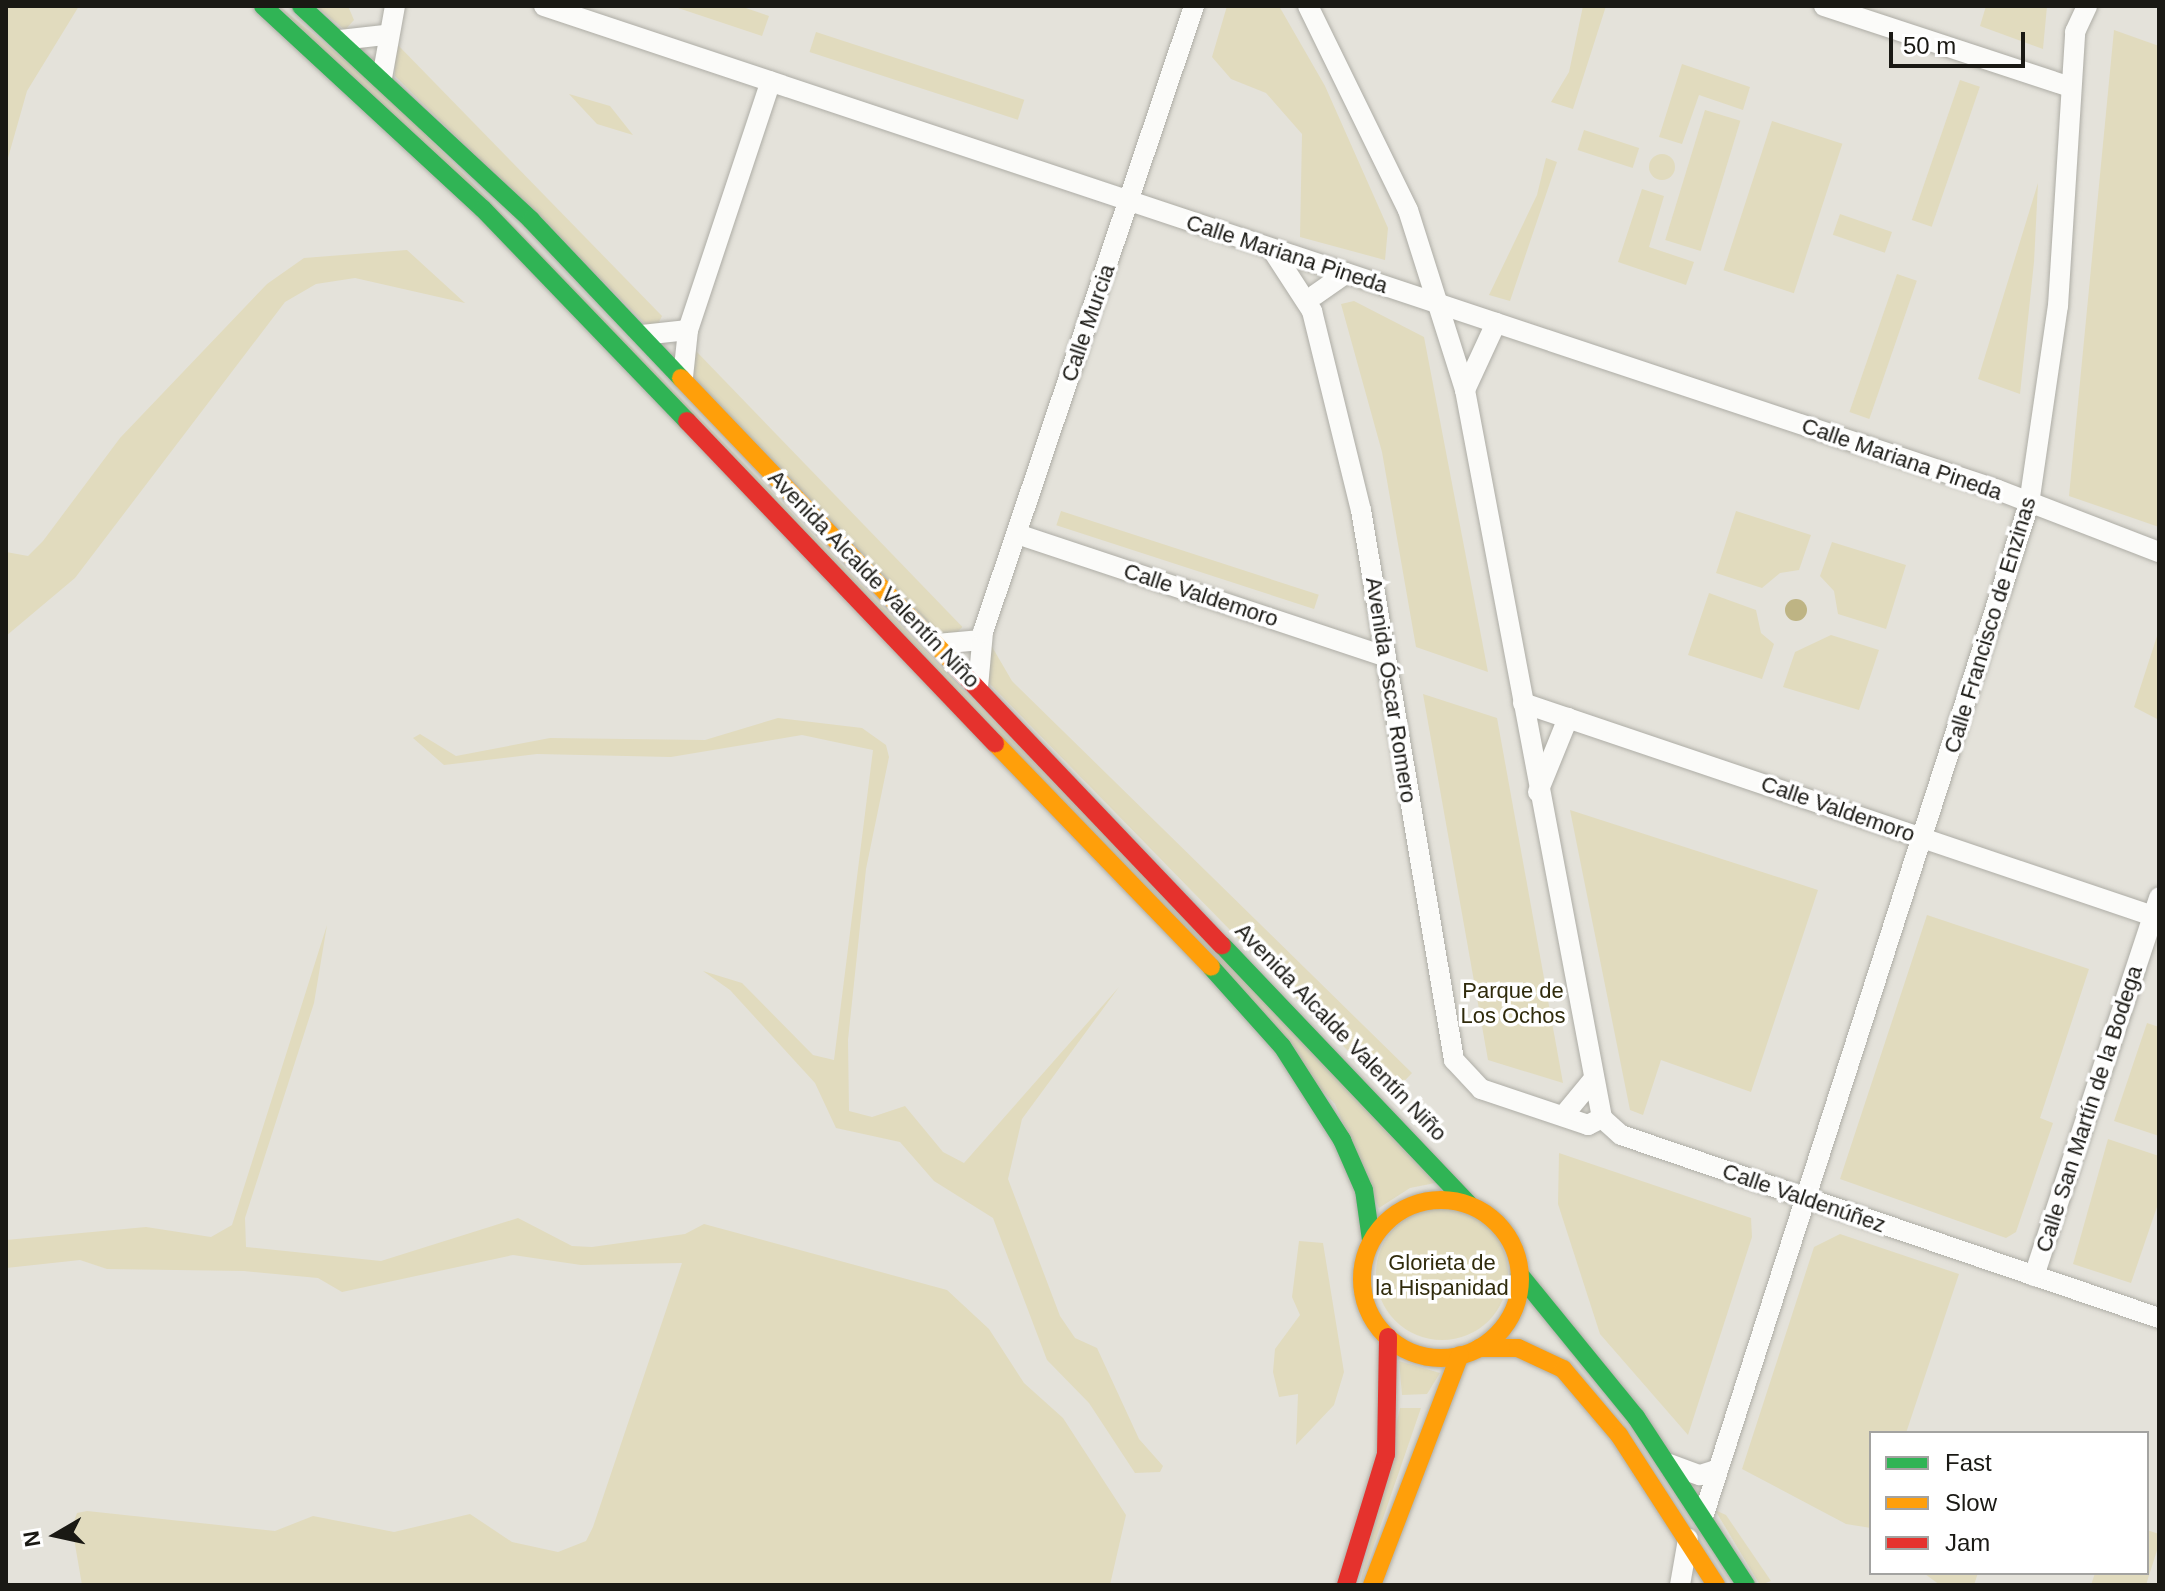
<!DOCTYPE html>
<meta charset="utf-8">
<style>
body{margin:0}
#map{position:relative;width:2165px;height:1591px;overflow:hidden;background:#e4e2da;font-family:Helvetica,sans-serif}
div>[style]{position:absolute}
.green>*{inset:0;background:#e1dbbe;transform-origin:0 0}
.round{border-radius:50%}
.water>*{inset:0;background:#beb484}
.roads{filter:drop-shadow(0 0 2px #aeada6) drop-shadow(0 0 2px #aeada6)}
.street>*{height:20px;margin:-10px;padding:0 10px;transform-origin:10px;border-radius:10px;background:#fbfbf9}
.fast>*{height:18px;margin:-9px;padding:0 9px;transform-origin:9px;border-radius:9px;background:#30b455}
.slow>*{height:18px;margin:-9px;padding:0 9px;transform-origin:9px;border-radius:9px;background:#ff9f0a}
.slow>.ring{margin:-9px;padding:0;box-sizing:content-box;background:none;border:18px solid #ff9f0a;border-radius:50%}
.jam>*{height:18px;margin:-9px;padding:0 9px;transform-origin:9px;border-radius:9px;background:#e5322d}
span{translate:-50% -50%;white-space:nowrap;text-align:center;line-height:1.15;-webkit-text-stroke:7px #fff;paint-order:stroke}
.street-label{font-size:22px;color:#1a1914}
.park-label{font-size:22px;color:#302b0c}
.frame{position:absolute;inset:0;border:8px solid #1a1914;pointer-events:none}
.legend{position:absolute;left:1869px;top:1431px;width:280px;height:144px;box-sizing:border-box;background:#fff;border:2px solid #a3a3a1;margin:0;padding:10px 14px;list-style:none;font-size:24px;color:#1a1914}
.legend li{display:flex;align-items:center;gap:16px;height:40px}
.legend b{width:40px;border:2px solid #a3a3a1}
.north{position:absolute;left:16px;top:1495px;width:80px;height:80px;-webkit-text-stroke:6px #fff;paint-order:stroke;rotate:261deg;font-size:22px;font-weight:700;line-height:32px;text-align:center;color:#1a1914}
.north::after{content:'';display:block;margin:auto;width:28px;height:36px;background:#1a1914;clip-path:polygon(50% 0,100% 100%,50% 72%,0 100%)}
.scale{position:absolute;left:1889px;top:32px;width:136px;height:36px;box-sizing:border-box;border:4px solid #1a1914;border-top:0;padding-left:10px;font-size:24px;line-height:28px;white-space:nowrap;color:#1a1914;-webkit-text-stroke:6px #fff;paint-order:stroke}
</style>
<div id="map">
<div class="green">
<div style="clip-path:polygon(6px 6px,79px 6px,27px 91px,6px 165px)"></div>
<div style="clip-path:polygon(279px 6px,384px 92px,1440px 1182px,1410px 1188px,1379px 1208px,1335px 1104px)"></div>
<div style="clip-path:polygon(316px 6px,348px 6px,354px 20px,345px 30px)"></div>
<div style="clip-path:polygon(672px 6px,740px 6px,769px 16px,762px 36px)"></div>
<div style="clip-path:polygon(1227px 6px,1279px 6px,1325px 86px,1388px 228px,1385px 260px,1300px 237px,1302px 134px,1266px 93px,1231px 79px,1212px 57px)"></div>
<div style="clip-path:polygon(1583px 6px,1606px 6px,1573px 109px,1551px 102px,1569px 72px)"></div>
<div style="clip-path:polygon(1986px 6px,2047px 6px,2043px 49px,1980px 26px)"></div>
<div style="clip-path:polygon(2114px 30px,2159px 46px,2159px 527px,2069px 496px)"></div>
<div style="left:816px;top:32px;width:219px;height:21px;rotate:18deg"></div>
<div style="clip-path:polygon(395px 42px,662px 316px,654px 332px,395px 76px)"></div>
<div style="clip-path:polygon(1682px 64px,1750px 87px,1743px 110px,1699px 95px,1682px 144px,1659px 137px)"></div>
<div style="left:1960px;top:80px;width:21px;height:148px;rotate:19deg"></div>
<div style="clip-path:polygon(569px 94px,610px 106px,633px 135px,597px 124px)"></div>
<div style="left:1705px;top:110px;width:37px;height:136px;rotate:17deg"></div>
<div style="left:1772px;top:121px;width:74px;height:157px;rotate:18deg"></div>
<div style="left:1584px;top:130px;width:58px;height:21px;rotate:18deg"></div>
<div class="round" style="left:1649px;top:154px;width:26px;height:26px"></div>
<div style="clip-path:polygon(1546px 158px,1557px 162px,1510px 301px,1489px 295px,1537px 195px)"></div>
<div style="clip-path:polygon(2038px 183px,2034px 262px,2020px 394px,1978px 379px)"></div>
<div style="clip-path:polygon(1642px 189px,1664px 196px,1649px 247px,1694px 262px,1686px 285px,1618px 262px)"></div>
<div style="left:1840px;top:214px;width:55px;height:22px;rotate:19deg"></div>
<div style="clip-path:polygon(407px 250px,465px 303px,355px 278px,316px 284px,285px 302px,75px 578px,6px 636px,6px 552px,28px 556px,43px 541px,120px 438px,267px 284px,304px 258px)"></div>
<div style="left:1897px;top:274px;width:21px;height:146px;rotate:19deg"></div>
<div style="clip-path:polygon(1354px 301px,1424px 337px,1488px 672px,1416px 647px,1382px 452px,1341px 304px)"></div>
<div style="left:695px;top:350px;width:385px;height:27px;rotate:46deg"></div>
<div style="left:1061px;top:511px;width:271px;height:15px;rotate:18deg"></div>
<div style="clip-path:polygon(1736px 511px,1811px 535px,1799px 570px,1780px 573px,1762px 588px,1716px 573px)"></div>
<div style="clip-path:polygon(1832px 542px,1906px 565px,1886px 629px,1838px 614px,1834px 591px,1820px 576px)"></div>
<div style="clip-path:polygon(1709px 593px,1756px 610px,1761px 633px,1774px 644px,1762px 679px,1688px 655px)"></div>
<div style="clip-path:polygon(2159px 630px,2159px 720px,2134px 707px)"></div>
<div style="clip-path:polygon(1831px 635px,1879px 650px,1859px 710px,1783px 687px,1795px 652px)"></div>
<div style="clip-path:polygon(991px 645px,1012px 681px,1412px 1073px,1391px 1095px,988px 682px)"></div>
<div style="clip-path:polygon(1423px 694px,1497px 718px,1563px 1083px,1488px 1060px)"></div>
<div style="clip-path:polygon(778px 718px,862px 728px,886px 745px,889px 757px,866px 869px,848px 1040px,849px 1111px,872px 1117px,905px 1106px,943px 1152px,964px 1163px,1119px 987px,1022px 1119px,1008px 1179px,1060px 1316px,1075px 1338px,1097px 1348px,1139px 1439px,1163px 1466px,1160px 1472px,1135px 1473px,1089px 1403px,1047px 1360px,993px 1218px,934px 1181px,900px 1142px,836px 1128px,815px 1083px,730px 990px,703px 971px,742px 983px,813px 1055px,834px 1060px,873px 750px,802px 735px,671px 757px,537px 754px,444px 765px,413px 738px,420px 734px,456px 756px,550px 738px,705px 740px)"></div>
<div style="clip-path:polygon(1570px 810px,1818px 890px,1751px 1092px,1661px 1060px,1643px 1115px,1630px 1110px)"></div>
<div style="clip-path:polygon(1927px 915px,2089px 969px,2040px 1118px,2053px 1123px,2016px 1232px,2006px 1238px,1840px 1179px)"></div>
<div style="clip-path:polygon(327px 925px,314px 1003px,245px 1218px,246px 1247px,381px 1261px,518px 1218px,572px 1246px,592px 1247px,685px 1234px,704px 1224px,947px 1290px,989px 1329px,1024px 1383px,1063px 1418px,1126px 1515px,1110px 1585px,82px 1585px,72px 1527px,77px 1513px,87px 1511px,275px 1531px,313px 1516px,394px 1532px,470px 1514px,512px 1542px,558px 1552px,586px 1541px,593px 1527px,682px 1263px,581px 1265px,513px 1255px,342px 1292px,318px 1278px,244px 1271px,107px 1269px,80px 1260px,6px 1268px,6px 1240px,146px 1227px,211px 1237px,232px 1225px)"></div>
<div style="clip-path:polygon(2147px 1023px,2159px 1027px,2159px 1136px,2114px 1121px)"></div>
<div style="clip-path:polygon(2108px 1139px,2159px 1156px,2159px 1201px,2131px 1283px,2073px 1264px)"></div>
<div style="clip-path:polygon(1559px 1153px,1751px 1218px,1752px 1237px,1688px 1435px,1600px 1334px,1558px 1204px)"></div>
<div class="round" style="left:1376px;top:1208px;width:132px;height:132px"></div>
<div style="clip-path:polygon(1840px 1234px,1959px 1274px,1906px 1433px,1871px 1433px,1871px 1528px,1846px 1524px,1742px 1469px,1814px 1247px)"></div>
<div style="clip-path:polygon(1299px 1241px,1323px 1243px,1344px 1372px,1334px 1405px,1296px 1445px,1298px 1394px,1279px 1397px,1273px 1372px,1275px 1349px,1300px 1315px,1292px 1297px)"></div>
<div style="clip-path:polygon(1399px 1361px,1440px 1373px,1427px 1394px,1402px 1395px)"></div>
<div style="clip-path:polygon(1400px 1408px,1421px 1408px,1360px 1585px)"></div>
<div style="clip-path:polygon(1715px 1510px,1726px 1515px,1771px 1581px,1760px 1585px)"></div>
<div style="clip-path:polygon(2147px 1530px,2159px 1534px,2159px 1544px,2146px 1585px,2091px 1585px,2095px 1573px,2147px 1573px)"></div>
<div style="clip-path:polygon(1978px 1573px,1974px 1585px,1940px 1585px,1925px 1574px)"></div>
</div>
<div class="water">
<div class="round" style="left:1785px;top:599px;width:22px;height:22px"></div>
</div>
<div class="roads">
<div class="street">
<div style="left:544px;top:6px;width:1532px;rotate:18.41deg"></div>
<div style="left:1998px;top:490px;width:173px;rotate:21.1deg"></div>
<div style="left:1308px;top:6px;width:227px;rotate:63.9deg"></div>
<div style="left:1408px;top:210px;width:189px;rotate:72.4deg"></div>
<div style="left:1465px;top:390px;width:741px;rotate:79.34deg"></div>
<div style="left:1602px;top:1118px;width:25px;rotate:42deg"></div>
<div style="left:1621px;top:1135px;width:568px;rotate:18.79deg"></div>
<div style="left:1824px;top:6px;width:260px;rotate:18.2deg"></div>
<div style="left:340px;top:40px;width:45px;rotate:-6.3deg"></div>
<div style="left:382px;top:78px;width:73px;rotate:-79.8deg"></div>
<div style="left:1273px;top:251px;width:72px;rotate:57deg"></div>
<div style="left:1312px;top:311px;width:205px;rotate:76.2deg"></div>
<div style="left:1361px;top:510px;width:558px;rotate:80.4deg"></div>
<div style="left:1454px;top:1060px;width:40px;rotate:47deg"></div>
<div style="left:1481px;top:1089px;width:113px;rotate:18.6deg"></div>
<div style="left:1588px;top:1125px;width:16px;rotate:-27deg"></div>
<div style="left:1315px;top:295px;width:38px;rotate:-35deg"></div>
<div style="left:642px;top:335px;width:46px;rotate:-6.2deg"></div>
<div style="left:683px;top:377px;width:47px;rotate:-83.9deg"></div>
<div style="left:688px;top:330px;width:262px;rotate:-71.6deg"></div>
<div style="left:1465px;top:390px;width:74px;rotate:-65.2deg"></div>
<div style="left:1017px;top:534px;width:389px;rotate:18.4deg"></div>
<div style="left:937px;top:644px;width:44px;rotate:-5.2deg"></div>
<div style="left:978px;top:687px;width:55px;rotate:-84.8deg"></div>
<div style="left:983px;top:632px;width:661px;rotate:-71.37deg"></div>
<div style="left:1523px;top:703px;width:665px;rotate:18.68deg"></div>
<div style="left:1538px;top:792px;width:80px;rotate:-67.9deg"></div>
<div style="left:1563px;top:1116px;width:45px;rotate:-50.4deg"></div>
<div style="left:2034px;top:1276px;width:399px;rotate:-71.7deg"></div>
<div style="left:1669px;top:1464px;width:33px;rotate:20deg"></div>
<div style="left:1700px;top:1475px;width:14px;rotate:-17deg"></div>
<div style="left:1703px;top:1517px;width:1064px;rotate:-72.16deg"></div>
<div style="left:2029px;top:504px;width:200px;rotate:-81.7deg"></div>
<div style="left:2058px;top:306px;width:275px;rotate:-86.4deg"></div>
<div style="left:2075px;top:32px;width:29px;rotate:-65deg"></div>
<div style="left:1680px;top:1585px;width:47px;rotate:-80.1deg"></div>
</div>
<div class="fast">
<div style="left:263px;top:6px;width:299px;rotate:42.7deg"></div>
<div style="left:483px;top:209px;width:294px;rotate:46.1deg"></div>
<div style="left:301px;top:6px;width:314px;rotate:42.9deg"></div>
<div style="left:531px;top:220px;width:218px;rotate:46.5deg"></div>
<div style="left:1222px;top:945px;width:358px;rotate:46.4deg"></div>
<div style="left:1211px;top:967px;width:106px;rotate:48.1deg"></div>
<div style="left:1282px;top:1046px;width:112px;rotate:57.4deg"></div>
<div style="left:1342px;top:1140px;width:55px;rotate:66.3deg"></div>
<div style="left:1364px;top:1190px;width:50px;rotate:82deg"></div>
<div style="left:1520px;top:1275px;width:183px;rotate:50.8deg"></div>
<div style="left:1636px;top:1417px;width:201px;rotate:56.8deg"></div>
</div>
<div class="slow">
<div style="left:681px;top:378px;width:394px;rotate:46.3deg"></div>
<div style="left:995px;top:743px;width:311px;rotate:46deg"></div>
<div class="ring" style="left:1362px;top:1200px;width:140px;height:140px"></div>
<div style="left:1479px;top:1348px;width:39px"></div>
<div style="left:1518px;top:1348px;width:50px;rotate:25deg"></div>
<div style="left:1563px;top:1369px;width:87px;rotate:49.7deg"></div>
<div style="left:1619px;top:1435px;width:179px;rotate:57.1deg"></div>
<div style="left:1372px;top:1585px;width:246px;rotate:-69.1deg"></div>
</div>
<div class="jam">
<div style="left:687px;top:421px;width:446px;rotate:46.3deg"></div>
<div style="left:953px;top:663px;width:390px;rotate:46.4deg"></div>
<div style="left:1346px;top:1585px;width:137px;rotate:-73deg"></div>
<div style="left:1386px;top:1454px;width:117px;rotate:-89deg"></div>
</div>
</div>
<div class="street-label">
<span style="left:1287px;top:254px;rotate:18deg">Calle Mariana Pineda</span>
<span style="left:1088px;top:323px;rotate:-71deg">Calle Murcia</span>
<span style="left:1902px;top:459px;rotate:19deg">Calle Mariana Pineda</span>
<span style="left:874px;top:579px;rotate:46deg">Avenida Alcalde Valentín Niño</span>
<span style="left:1201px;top:595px;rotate:18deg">Calle Valdemoro</span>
<span style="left:1990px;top:625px;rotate:-73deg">Calle Francisco de Enzinas</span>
<span style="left:1391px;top:690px;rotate:81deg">Avenida Óscar Romero</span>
<span style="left:1838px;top:809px;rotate:19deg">Calle Valdemoro</span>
<span style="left:1341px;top:1032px;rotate:46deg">Avenida Alcalde Valentín Niño</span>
<span style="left:2089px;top:1109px;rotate:-72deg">Calle San Martín de la Bodega</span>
<span style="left:1804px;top:1198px;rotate:19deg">Calle Valdenúñez</span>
</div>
<div class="park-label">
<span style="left:1513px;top:1003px">Parque de<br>Los Ochos</span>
<span style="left:1442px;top:1275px">Glorieta de<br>la Hispanidad</span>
</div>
<div class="frame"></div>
<ul class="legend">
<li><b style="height:10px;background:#30b455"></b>Fast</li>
<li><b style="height:10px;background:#ff9f0a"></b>Slow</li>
<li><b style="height:10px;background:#e5322d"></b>Jam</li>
</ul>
<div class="north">N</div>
<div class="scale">50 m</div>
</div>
